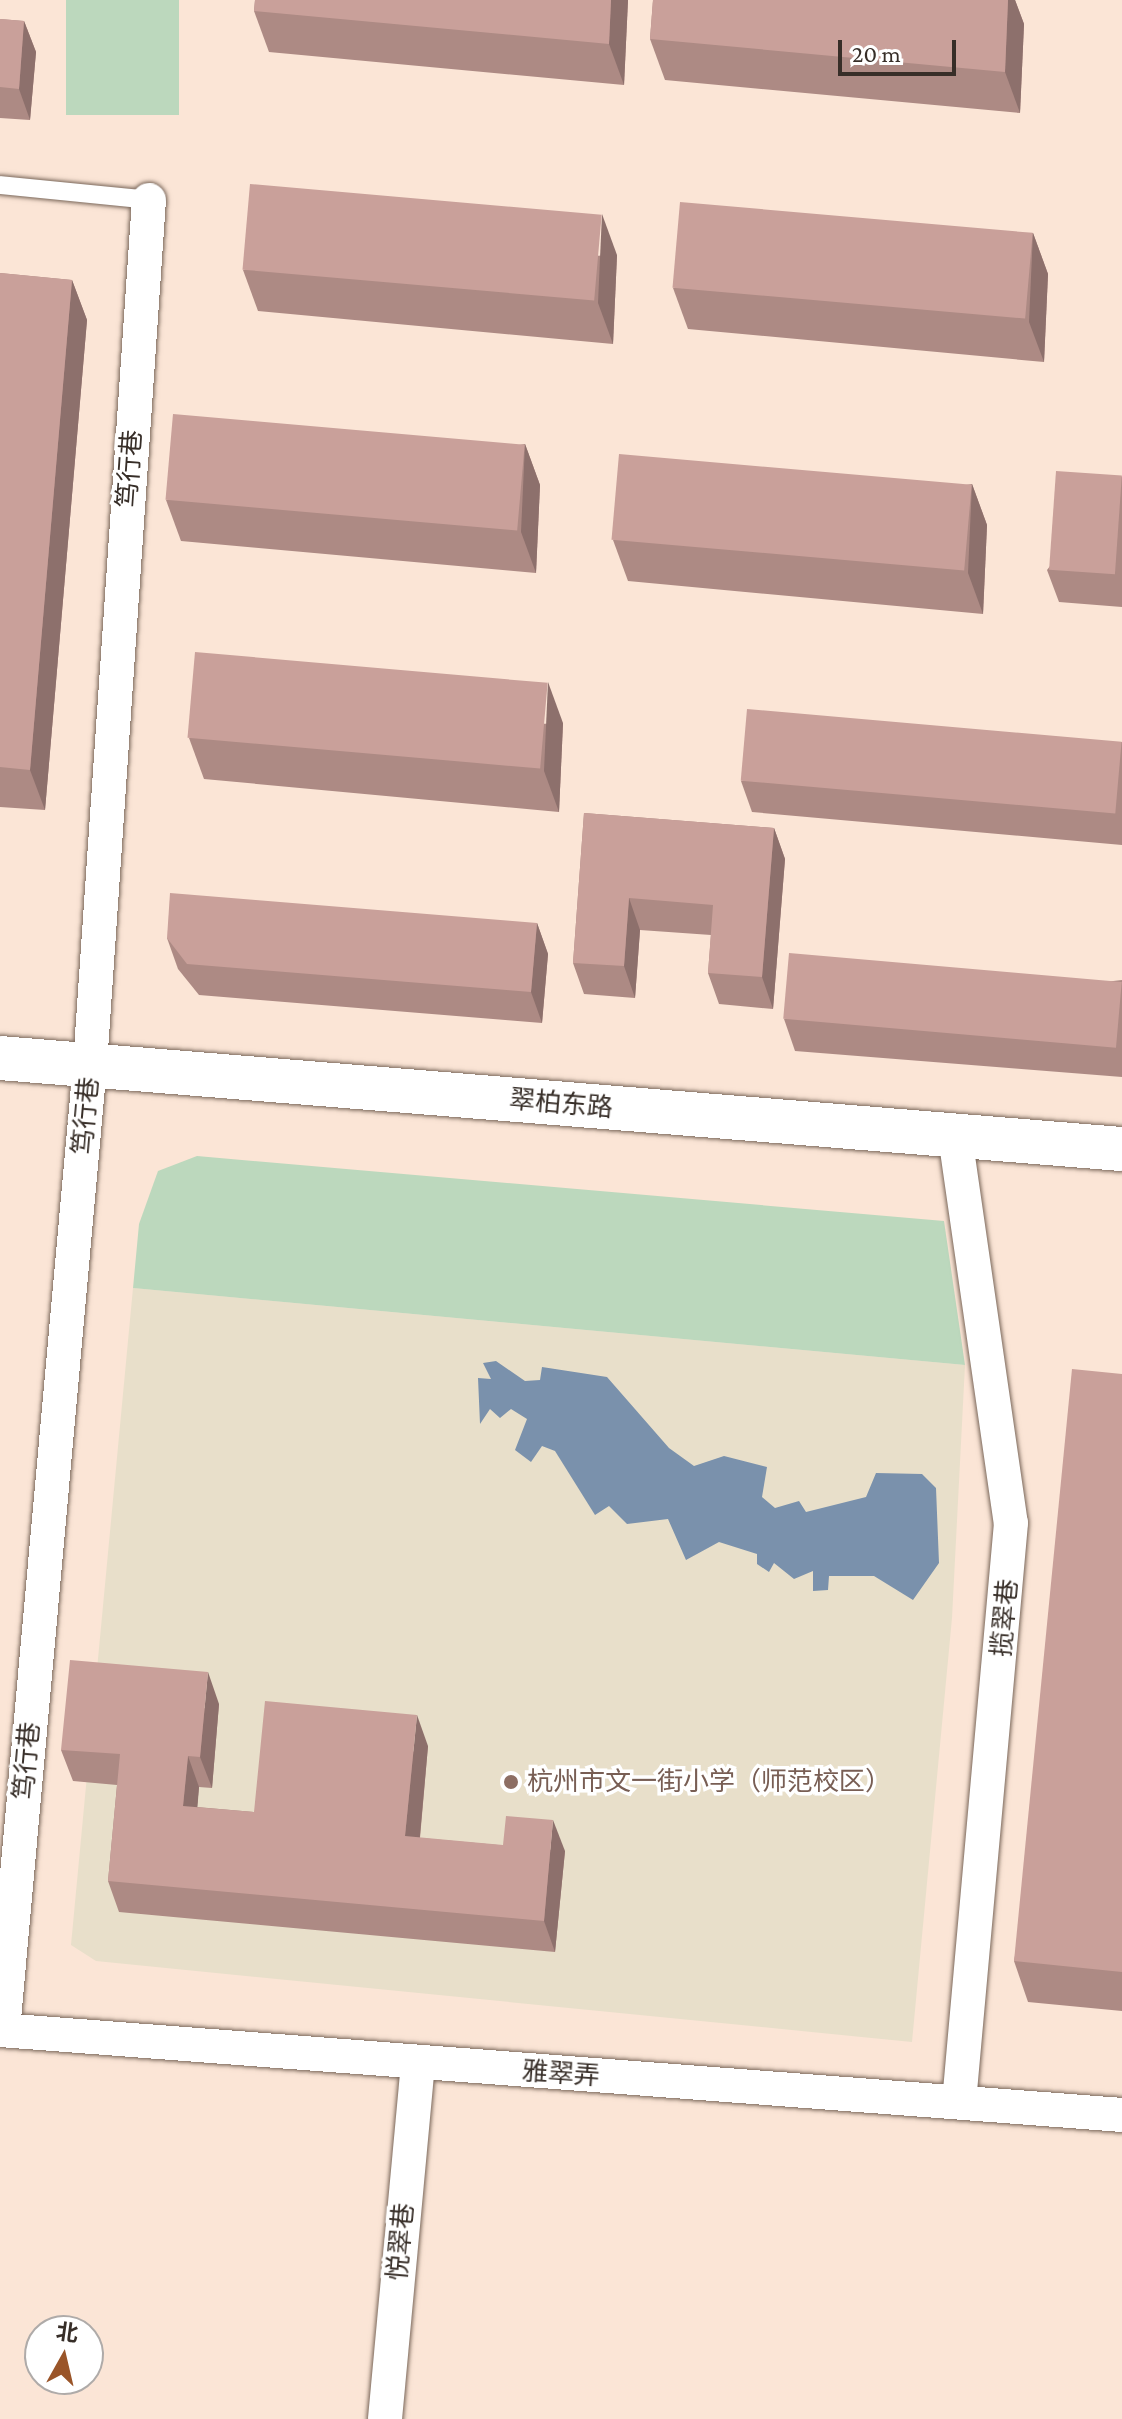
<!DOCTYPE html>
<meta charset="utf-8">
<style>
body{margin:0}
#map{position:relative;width:1122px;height:2419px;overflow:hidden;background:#fbe5d6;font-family:"Crimson Pro","Noto Sans SC",serif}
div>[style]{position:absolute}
.education>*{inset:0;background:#e8dfca}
.green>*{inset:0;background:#bcd8bd;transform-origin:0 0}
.water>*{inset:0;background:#7a91ac}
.roads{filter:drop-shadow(0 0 2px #7a675a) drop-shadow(0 0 2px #7a675a)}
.lane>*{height:18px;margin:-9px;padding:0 9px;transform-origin:9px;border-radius:9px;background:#fff}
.street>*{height:34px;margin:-17px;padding:0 17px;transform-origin:17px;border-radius:17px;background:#fff}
.secondary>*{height:44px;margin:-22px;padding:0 22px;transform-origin:22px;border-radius:22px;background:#fff}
.wall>*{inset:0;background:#ad8a84}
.shaded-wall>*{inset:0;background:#8d706c}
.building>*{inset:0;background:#c9a09a;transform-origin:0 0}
.dots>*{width:22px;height:22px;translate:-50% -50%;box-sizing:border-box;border:4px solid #fff;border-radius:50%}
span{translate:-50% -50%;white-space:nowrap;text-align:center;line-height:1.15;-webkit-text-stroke:7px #fff;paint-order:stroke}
.street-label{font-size:26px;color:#372e28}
.education-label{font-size:26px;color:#785e54}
.left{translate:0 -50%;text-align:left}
.north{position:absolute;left:24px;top:2315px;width:80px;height:80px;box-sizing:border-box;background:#fff;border:2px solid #afaba9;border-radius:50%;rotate:8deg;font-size:22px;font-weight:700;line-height:32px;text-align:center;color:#372e28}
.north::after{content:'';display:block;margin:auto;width:28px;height:36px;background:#9a5529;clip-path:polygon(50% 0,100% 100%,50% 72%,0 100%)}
.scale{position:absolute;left:838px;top:40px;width:118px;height:36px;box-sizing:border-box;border:4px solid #372e28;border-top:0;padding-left:10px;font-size:24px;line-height:28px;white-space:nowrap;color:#372e28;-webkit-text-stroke:6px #fff;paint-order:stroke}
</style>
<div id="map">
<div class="education">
<div style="clip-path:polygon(133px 1288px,965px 1365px,952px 1618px,912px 2042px,96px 1961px,71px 1945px)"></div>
</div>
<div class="green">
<div style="left:66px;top:0;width:113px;height:115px"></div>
<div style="clip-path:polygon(197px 1156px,944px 1221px,965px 1365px,133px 1288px,139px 1224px,158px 1171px)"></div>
</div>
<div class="water">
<div style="clip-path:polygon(496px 1361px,525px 1381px,540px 1380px,542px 1367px,607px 1377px,669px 1448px,694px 1466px,724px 1456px,767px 1467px,762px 1497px,775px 1508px,799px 1501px,806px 1512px,866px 1497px,876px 1473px,922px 1474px,936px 1488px,939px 1563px,913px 1600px,874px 1576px,829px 1576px,828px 1590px,813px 1591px,813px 1571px,794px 1579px,774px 1563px,769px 1572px,757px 1564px,757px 1554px,719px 1542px,686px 1560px,668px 1519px,627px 1524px,609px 1506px,595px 1515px,555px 1451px,542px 1446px,531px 1462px,515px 1450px,527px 1419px,511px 1409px,500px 1418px,490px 1409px,480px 1424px,478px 1378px,491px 1379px,483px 1363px)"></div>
</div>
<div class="roads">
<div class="lane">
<div style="left:0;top:185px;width:150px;rotate:5.7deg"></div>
</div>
<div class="street">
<div style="left:955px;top:1136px;width:391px;rotate:81.8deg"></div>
<div style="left:1011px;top:1523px;width:581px;rotate:95.13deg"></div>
<div style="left:0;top:2030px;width:1125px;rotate:4.33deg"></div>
<div style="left:3px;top:2030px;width:969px;rotate:-84.85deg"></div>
<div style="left:90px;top:1065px;width:867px;rotate:-86.1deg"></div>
<div style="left:385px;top:2419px;width:356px;rotate:-84.7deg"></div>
</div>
<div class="secondary">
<div style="left:0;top:1058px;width:1126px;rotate:4.64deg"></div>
</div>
</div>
<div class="wall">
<div style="clip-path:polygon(255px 0,628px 0,624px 85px,269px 52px,254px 11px)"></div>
<div style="clip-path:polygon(653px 0,1015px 0,1024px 24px,1020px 113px,665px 80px,650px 39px)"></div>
<div style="clip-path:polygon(0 19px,24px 21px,36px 52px,30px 120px,0 118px)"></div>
<div style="clip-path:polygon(1033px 233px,1048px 274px,1044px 362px,688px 329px,673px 288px)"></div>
<div style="clip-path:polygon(617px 255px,613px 344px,258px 311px,243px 270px)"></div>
<div style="clip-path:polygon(0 273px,72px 280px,87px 320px,45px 810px,0 807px)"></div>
<div style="clip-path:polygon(525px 444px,540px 485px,536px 573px,181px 541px,166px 500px)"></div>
<div style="clip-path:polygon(1122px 476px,1122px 607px,1059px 602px,1047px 570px)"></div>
<div style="clip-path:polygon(972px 484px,987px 525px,983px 614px,628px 581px,613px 540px)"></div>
<div style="clip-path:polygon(563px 723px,559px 812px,204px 779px,189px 738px)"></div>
<div style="clip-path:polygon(1122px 742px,1122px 845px,752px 812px,741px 781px)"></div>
<div style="clip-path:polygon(584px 813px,774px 828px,785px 859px,773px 1009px,719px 1004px,708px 973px,711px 935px,640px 930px,635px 998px,584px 994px,573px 963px)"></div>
<div style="clip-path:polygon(537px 923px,548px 954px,542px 1023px,199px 995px,178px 969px,167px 938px)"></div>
<div style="clip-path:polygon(1122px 980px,1122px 1077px,795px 1051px,784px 1019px)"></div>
<div style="clip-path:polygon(1122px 1374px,1122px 2011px,1028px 2002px,1014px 1961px)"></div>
<div style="clip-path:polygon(219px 1704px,212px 1788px,199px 1787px,197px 1807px,254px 1812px,428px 1746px,420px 1838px,565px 1851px,555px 1952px,119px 1912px,108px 1881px,117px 1785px,73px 1781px,61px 1750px)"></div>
</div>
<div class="shaded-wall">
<div style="clip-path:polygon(611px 0,628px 0,624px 85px,609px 44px)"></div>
<div style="clip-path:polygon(1008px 0,1015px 0,1024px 24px,1020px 113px,1005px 72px)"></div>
<div style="clip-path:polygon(24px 21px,36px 52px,30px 120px,19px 89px)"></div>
<div style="clip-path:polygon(602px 214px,617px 255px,613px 344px,598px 303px)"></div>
<div style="clip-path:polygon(1033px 233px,1048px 274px,1044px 362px,1029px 322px)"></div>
<div style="clip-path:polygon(72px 280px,87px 320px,45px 810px,30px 770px)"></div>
<div style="clip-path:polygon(525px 444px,540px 485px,536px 573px,521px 532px)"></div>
<div style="clip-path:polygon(972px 484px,987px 525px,983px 614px,968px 573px)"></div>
<div style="clip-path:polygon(548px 682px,563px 723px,559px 812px,544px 771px)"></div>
<div style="clip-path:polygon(774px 828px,785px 859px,773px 1009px,762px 977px)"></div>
<div style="clip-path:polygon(629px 898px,640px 930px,635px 998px,624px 966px)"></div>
<div style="clip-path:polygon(537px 923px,548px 954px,542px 1023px,531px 992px)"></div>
<div style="clip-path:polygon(208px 1672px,219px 1704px,212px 1788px,200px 1757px)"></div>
<div style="clip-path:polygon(417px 1715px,428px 1746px,417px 1868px,405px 1836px)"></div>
<div style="clip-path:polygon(188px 1756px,199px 1787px,195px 1837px,183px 1806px)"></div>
<div style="clip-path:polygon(553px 1820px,565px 1851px,555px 1952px,544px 1921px)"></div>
</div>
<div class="building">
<div style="clip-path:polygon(255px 0,611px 0,609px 44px,254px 11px)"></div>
<div style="clip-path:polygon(653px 0,1008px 0,1005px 72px,650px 39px)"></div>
<div style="clip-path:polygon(0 19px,24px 21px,19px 89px,0 87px)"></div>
<div style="left:250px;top:184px;width:353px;height:86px;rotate:5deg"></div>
<div style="left:680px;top:202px;width:354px;height:86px;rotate:5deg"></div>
<div style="clip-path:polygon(0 273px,72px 280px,30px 770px,0 767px)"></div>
<div style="left:173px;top:414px;width:353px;height:86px;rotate:5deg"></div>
<div style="left:619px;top:454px;width:354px;height:86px;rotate:5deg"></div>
<div style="left:1056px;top:471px;width:66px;height:99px;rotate:4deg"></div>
<div style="left:195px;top:652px;width:354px;height:86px;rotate:5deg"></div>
<div style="left:747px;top:709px;width:376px;height:72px;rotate:5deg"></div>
<div style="clip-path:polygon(584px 813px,774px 828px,762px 977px,708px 973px,713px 905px,629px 898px,624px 966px,573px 963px)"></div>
<div style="clip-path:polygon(170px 893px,537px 923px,531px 992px,187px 964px,167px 938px)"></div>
<div style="left:789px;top:953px;width:334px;height:66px;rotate:5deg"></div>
<div style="clip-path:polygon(1072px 1369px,1122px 1374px,1122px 1972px,1014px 1961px)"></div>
<div style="clip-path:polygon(70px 1660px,208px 1672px,200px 1757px,188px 1756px,183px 1806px,254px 1812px,265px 1701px,417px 1715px,405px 1836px,503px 1845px,506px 1816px,553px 1820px,544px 1921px,108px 1881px,120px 1754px,61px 1750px)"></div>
</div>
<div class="dots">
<div style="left:511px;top:1782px;background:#8d6e63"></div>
</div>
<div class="street-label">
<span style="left:130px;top:469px;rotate:-86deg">笃行巷</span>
<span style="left:561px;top:1104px;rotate:5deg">翠柏东路</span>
<span style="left:86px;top:1116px;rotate:-85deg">笃行巷</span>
<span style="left:1005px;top:1618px;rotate:-85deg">揽翠巷</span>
<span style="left:27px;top:1761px;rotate:-85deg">笃行巷</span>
<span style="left:561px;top:2074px;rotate:4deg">雅翠弄</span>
<span style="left:401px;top:2242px;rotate:-85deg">悦翠巷</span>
</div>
<div class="education-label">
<span class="left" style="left:527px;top:1782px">杭州市文一街小学（师范校区）</span>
</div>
<div class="north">北</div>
<div class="scale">20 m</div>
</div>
